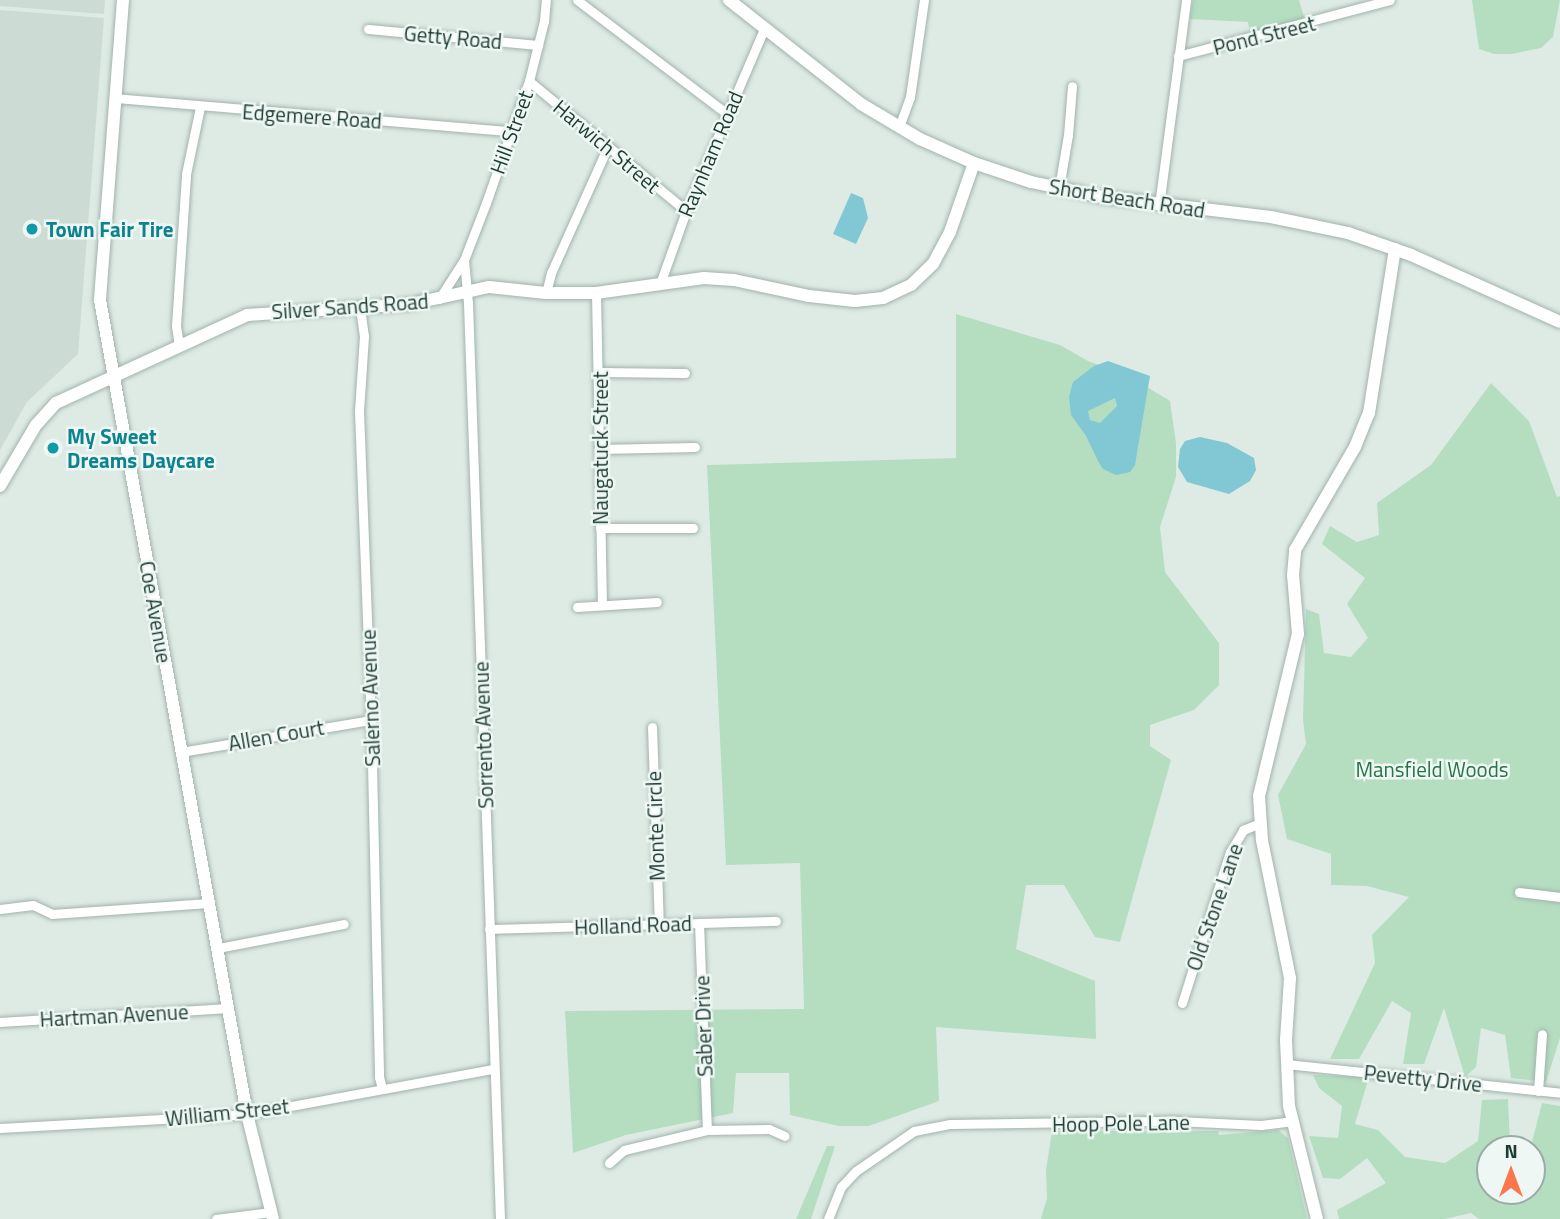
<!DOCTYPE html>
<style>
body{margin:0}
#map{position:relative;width:1560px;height:1219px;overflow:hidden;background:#deebe5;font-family:"Titillium Web",sans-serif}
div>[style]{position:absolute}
.built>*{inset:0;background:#ccdbd4}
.green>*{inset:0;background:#b5dec0}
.water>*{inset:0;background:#81c8d4}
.roads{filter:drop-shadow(0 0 2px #a1b3ac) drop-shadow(0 0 2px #a1b3ac)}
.street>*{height:9px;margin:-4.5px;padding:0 4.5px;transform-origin:4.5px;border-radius:4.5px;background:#fff}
.secondary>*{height:12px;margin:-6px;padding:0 6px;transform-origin:6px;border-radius:6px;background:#fff}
.dots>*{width:19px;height:19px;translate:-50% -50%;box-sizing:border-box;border:4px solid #eef7f3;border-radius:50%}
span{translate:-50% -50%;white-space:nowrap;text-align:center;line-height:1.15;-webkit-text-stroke:5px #eef7f3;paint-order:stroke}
.street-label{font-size:21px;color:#1e3b33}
.culture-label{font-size:21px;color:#0d838f;font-weight:700}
.left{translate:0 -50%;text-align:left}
.park-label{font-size:21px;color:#267544}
.north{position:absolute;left:1476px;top:1135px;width:70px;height:70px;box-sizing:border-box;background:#eef7f3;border:2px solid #9baca6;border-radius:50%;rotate:0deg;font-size:19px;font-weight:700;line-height:28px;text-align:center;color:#1e3b33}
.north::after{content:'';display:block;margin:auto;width:24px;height:32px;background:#fb764b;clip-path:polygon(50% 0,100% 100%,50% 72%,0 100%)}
</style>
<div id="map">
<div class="built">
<div style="clip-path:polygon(0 0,105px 0,104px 14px,0 6px)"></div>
<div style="clip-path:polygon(0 10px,104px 18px,78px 354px,27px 402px,0 450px)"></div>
</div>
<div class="green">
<div style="clip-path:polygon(1193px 0,1299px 0,1305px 20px,1250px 33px,1248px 22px,1190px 19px)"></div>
<div style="clip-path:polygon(1472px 0,1560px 0,1553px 37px,1541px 48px,1512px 54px,1494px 54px,1479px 49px)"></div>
<div style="clip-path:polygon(956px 314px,1060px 345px,1088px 361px,1129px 376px,1170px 401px,1176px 443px,1176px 477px,1160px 527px,1165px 572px,1219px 643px,1219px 685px,1194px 710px,1150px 725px,1150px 746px,1171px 760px,1120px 942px,1095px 937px,1064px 885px,1026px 885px,1016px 949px,1095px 981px,1096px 1039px,936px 1027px,939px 1101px,869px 1126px,839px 1126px,790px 1115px,789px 1073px,736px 1073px,733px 1113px,626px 1135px,573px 1153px,565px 1011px,804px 1009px,800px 863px,726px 865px,707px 465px,956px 458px)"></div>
<div style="clip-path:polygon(1491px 383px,1529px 421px,1557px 497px,1560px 496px,1560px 1038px,1546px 1082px,1511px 1078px,1505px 1035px,1481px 1028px,1476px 1067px,1465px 1077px,1444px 1008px,1424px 1064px,1403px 1064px,1411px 1013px,1392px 1001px,1359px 1059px,1330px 1059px,1375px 963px,1372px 935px,1409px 897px,1367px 886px,1331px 885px,1331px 854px,1287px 839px,1278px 795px,1306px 744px,1303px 720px,1306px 609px,1319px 614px,1324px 653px,1351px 657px,1368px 638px,1347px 604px,1365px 578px,1322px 544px,1330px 526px,1357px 542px,1379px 535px,1377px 503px,1431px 465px)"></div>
<div style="clip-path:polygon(evenodd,1313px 1075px,1369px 1077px,1355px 1124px,1378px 1130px,1405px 1157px,1445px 1163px,1478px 1141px,1482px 1100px,1508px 1099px,1510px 1143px,1532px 1142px,1542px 1103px,1560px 1106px,1560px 1219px,1479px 1219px,1471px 1213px,1445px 1219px,1339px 1219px,1337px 1210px,1386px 1183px,1367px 1158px,1340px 1179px,1323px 1178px,1309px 1136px,1338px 1138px,1342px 1106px,1319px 1088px,1313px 1075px,1490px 1149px,1532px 1149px,1532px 1191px,1490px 1191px,1490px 1149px)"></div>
<div style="clip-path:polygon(1278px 1130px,1288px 1138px,1307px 1219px,1041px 1219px,1047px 1198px,1046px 1170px,1052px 1131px,1218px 1131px,1219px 1135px)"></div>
<div style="clip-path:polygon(827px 1146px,835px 1146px,811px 1219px,796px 1219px)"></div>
</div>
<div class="water">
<div style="clip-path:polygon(851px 193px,863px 198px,868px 218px,856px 244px,833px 234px)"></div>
<div style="clip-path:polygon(evenodd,1108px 361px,1150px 376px,1135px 465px,1130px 472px,1116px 475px,1103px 469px,1098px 461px,1086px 436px,1071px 415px,1069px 397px,1073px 382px,1094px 366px,1108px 361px,1115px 398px,1117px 406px,1100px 423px,1090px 420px,1088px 411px,1115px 398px)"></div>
<div style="clip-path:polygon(1200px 437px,1227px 443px,1254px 458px,1256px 470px,1250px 481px,1229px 494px,1187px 482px,1178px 467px,1180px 449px,1185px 441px)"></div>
</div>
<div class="roads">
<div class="street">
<div style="left:577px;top:0;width:188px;rotate:37.2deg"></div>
<div style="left:368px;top:29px;width:171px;rotate:5.4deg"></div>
<div style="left:1178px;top:56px;width:219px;rotate:-14.8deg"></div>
<div style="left:529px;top:81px;width:204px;rotate:39.6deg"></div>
<div style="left:115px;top:98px;width:395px;rotate:4.8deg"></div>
<div style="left:899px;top:127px;width:32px;rotate:-70deg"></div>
<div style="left:910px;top:97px;width:98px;rotate:-81.8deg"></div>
<div style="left:1059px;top:188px;width:54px;rotate:-80.4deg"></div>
<div style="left:1068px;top:135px;width:49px;rotate:-85.3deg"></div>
<div style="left:1159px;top:206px;width:208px;rotate:-82.5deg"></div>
<div style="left:464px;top:260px;width:43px;rotate:84.7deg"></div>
<div style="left:468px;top:303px;width:917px;rotate:88deg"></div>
<div style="left:661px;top:281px;width:74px;rotate:-70.3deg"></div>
<div style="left:686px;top:211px;width:198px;rotate:-66.8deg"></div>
<div style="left:546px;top:293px;width:21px;rotate:-76deg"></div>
<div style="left:551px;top:273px;width:139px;rotate:-65.8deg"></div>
<div style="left:596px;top:293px;width:311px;rotate:88.9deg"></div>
<div style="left:439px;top:299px;width:46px;rotate:-57.3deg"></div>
<div style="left:464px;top:260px;width:61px;rotate:-68.9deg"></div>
<div style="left:486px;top:203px;width:129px;rotate:-70.6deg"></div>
<div style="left:529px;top:81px;width:62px;rotate:-76deg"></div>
<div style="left:544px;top:21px;width:21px;rotate:-85deg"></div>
<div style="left:360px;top:308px;width:28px;rotate:82deg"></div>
<div style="left:364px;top:336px;width:75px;rotate:93.8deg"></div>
<div style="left:359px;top:411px;width:309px;rotate:87.8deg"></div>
<div style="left:371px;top:720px;width:357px;rotate:88.7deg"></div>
<div style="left:379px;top:1077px;width:11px;rotate:75deg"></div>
<div style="left:179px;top:345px;width:19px;rotate:-99deg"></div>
<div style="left:176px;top:326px;width:152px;rotate:-86.2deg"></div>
<div style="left:186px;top:174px;width:68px;rotate:-78.2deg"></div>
<div style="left:599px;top:372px;width:86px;rotate:0.7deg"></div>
<div style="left:599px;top:449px;width:96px;rotate:-1.2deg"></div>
<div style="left:600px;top:528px;width:93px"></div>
<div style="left:577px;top:607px;width:80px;rotate:-3.6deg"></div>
<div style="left:652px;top:727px;width:197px;rotate:88deg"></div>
<div style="left:181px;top:752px;width:193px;rotate:-9.6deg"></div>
<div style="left:1519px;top:892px;width:41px;rotate:7deg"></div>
<div style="left:0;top:909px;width:33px;rotate:-7deg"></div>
<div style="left:33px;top:905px;width:21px;rotate:25deg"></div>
<div style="left:52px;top:914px;width:157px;rotate:-4deg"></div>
<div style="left:699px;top:923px;width:207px;rotate:87.8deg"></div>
<div style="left:489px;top:929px;width:287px;rotate:-1.6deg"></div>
<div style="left:218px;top:948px;width:128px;rotate:-10.8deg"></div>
<div style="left:1182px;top:1003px;width:158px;rotate:-72.4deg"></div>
<div style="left:1230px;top:852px;width:26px;rotate:-59deg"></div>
<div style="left:1243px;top:830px;width:18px;rotate:-22deg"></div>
<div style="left:0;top:1022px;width:229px;rotate:-3.5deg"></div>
<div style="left:1286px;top:1064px;width:276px;rotate:6deg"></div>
<div style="left:1538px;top:1091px;width:57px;rotate:-86deg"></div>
<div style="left:0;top:1128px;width:247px;rotate:-3.2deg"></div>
<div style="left:247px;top:1114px;width:250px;rotate:-10.4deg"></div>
<div style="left:609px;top:1163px;width:20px;rotate:-41deg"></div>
<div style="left:624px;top:1150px;width:85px;rotate:-13.5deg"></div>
<div style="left:707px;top:1130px;width:62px;rotate:-0.9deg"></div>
<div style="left:769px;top:1129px;width:17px;rotate:24deg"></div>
<div style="left:216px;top:1219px;width:55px;rotate:-7.3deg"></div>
<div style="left:828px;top:1219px;width:35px;rotate:-68deg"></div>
<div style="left:841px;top:1187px;width:22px;rotate:-47deg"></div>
<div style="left:856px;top:1171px;width:70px;rotate:-34.6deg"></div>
<div style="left:914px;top:1131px;width:37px;rotate:-11deg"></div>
<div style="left:950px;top:1124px;width:225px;rotate:-0.8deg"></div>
<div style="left:1175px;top:1121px;width:86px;rotate:2.7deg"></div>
<div style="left:1261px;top:1125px;width:31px;rotate:-7deg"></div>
</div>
<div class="secondary">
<div style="left:123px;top:0;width:301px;rotate:94.4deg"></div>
<div style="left:100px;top:300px;width:827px;rotate:79.76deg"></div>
<div style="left:247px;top:1114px;width:108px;rotate:76.1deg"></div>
<div style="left:729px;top:0;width:168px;rotate:38.2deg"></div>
<div style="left:861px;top:104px;width:69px;rotate:30.7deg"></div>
<div style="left:920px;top:139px;width:59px;rotate:24deg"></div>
<div style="left:974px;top:163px;width:60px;rotate:18.4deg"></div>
<div style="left:1031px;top:182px;width:74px;rotate:11.8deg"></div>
<div style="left:1103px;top:197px;width:169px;rotate:6.8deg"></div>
<div style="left:1271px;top:217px;width:79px;rotate:11.7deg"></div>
<div style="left:1348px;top:233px;width:67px;rotate:19.2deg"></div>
<div style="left:1411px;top:255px;width:163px;rotate:24.2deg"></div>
<div style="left:0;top:486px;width:71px;rotate:-59.5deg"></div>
<div style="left:36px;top:425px;width:30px;rotate:-48deg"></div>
<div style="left:56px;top:403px;width:210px;rotate:-24.7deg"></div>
<div style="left:247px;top:315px;width:164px;rotate:-3.8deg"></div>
<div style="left:411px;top:304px;width:80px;rotate:-12.3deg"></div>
<div style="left:489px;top:287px;width:57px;rotate:6deg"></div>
<div style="left:546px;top:293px;width:50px"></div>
<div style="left:596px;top:293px;width:109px;rotate:-7.9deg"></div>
<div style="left:704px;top:278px;width:30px;rotate:4deg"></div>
<div style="left:734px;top:280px;width:77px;rotate:12deg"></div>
<div style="left:809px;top:296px;width:46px;rotate:6.2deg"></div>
<div style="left:855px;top:301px;width:28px;rotate:-6deg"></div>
<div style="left:883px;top:298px;width:31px;rotate:-25deg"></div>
<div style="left:911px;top:285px;width:30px;rotate:-44deg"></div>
<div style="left:933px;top:264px;width:36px;rotate:-62deg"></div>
<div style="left:950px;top:232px;width:73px;rotate:-70.8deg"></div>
<div style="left:1317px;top:1219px;width:116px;rotate:-103.9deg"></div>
<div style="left:1289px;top:1106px;width:66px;rotate:-92.6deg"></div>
<div style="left:1286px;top:1040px;width:62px;rotate:-86.3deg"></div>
<div style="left:1290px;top:978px;width:141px;rotate:-101.5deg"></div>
<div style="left:1262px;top:840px;width:44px;rotate:-93.9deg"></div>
<div style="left:1259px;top:796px;width:167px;rotate:-76.5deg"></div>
<div style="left:1298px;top:634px;width:59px;rotate:-94.8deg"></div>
<div style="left:1293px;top:575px;width:25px;rotate:-85deg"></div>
<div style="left:1295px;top:550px;width:119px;rotate:-59.8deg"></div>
<div style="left:1355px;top:447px;width:37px;rotate:-68deg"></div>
<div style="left:1369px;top:413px;width:166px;rotate:-81deg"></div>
</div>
</div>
<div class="dots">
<div style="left:32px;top:229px;background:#0f9aa8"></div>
<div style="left:53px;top:448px;background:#0f9aa8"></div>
</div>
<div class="street-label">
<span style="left:1264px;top:35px;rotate:-14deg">Pond Street</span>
<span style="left:453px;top:37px;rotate:5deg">Getty Road</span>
<span style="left:312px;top:116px;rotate:4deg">Edgemere Road</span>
<span style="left:511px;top:132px;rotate:-70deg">Hill Street</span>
<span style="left:607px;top:146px;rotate:40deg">Harwich Street</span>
<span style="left:710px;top:154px;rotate:-67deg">Raynham Road</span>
<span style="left:1127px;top:198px;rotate:9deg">Short Beach Road</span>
<span style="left:350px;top:306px;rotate:-4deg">Silver Sands Road</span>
<span style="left:600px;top:448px;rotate:-90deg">Naugatuck Street</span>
<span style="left:156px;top:612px;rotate:80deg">Coe Avenue</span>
<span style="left:370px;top:698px;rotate:-92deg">Salerno Avenue</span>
<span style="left:276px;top:735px;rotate:-10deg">Allen Court</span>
<span style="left:483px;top:735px;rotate:-92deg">Sorrento Avenue</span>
<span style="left:655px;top:826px;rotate:-92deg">Monte Circle</span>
<span style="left:1214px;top:907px;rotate:-71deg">Old Stone Lane</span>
<span style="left:633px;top:925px;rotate:-2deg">Holland Road</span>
<span style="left:114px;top:1015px;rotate:-3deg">Hartman Avenue</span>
<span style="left:703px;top:1026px;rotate:-92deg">Saber Drive</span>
<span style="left:1423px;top:1078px;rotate:6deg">Pevetty Drive</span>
<span style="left:227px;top:1112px;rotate:-6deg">William Street</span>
<span style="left:1121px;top:1123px;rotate:-1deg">Hoop Pole Lane</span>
</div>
<div class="culture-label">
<span class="left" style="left:46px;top:229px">Town Fair Tire</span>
<span class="left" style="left:67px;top:448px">My Sweet<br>Dreams Daycare</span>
</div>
<div class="park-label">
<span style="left:1432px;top:769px">Mansfield Woods</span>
</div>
<div class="north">N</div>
</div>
